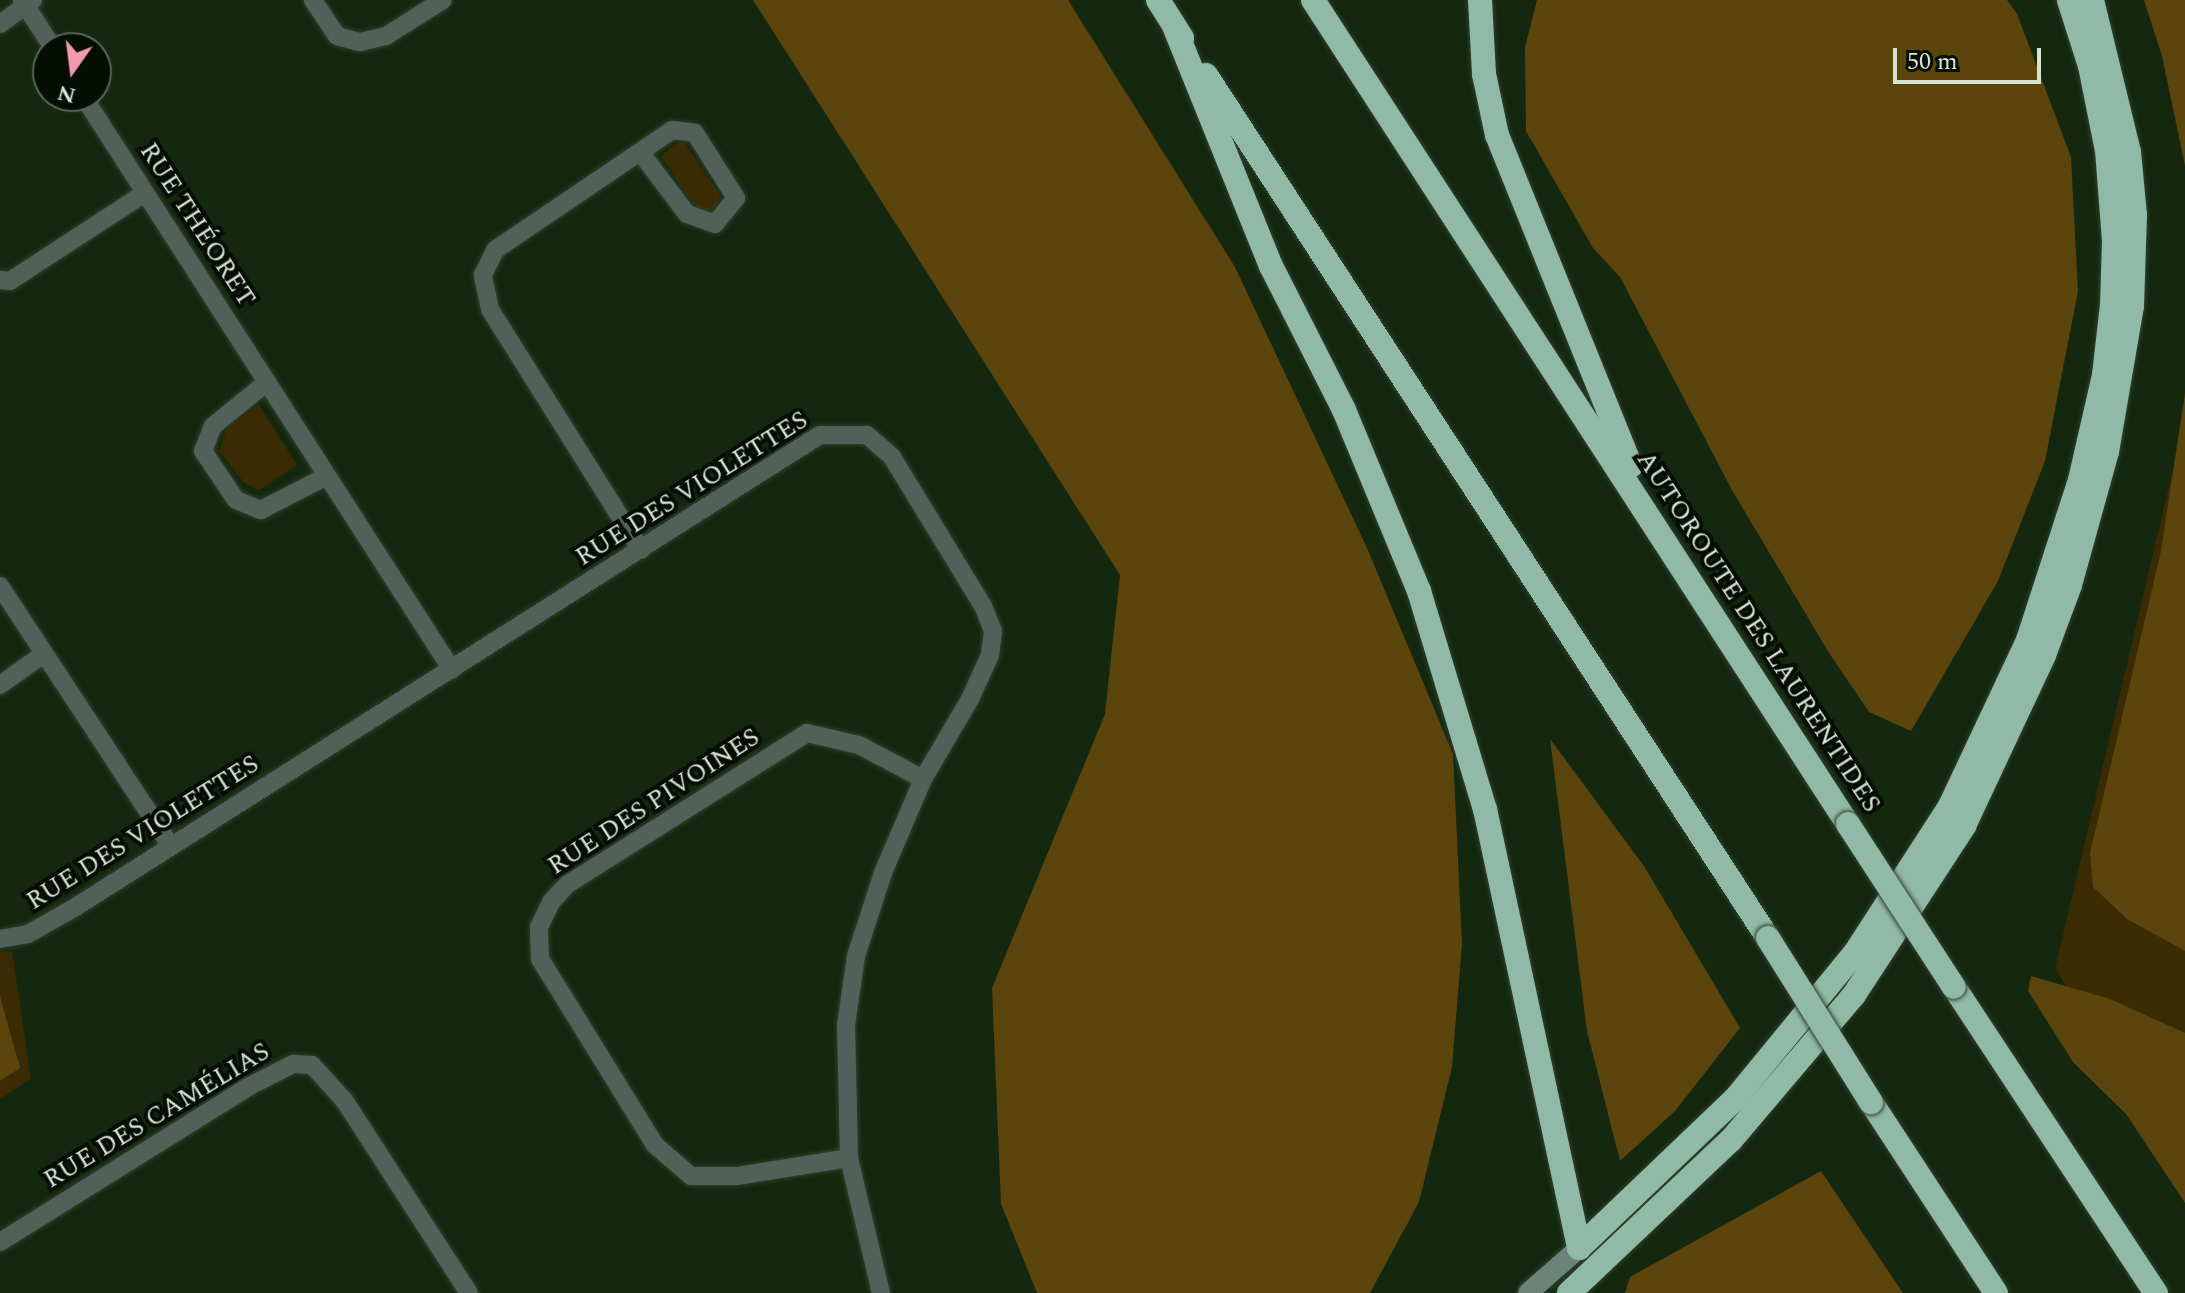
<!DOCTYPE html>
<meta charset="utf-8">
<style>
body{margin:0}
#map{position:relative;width:2185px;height:1293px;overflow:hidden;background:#14270f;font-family:Spectral,serif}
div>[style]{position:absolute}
.green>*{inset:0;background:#3b2b03}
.forest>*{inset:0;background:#5c450d}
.roads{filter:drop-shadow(0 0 2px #2f412b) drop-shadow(0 0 2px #2f412b)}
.minor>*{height:18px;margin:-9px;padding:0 9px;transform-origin:9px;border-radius:9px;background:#516059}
.secondary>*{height:20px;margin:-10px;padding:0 10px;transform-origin:10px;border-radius:10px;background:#6b8479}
.motorway>*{height:24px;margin:-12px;padding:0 12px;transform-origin:12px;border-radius:12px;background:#91b9a8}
.bridges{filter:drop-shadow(0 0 2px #2f412b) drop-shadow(0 0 2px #2f412b)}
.motorway-bridge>*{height:24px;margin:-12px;padding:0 12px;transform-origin:12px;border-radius:12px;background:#91b9a8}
span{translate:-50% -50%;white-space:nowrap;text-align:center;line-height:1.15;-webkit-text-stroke:8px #060d05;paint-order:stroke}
.street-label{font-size:26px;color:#d7e4d4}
.north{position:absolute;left:32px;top:32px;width:80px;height:80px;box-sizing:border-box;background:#060d05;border:2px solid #5a6358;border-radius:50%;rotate:194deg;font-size:22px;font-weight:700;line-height:32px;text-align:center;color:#d7e4d4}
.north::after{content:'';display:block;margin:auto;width:28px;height:36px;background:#f29ab0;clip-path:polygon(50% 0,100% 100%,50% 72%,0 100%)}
.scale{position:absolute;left:1893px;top:48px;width:148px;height:36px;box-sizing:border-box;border:4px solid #d7e4d4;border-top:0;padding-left:10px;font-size:24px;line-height:28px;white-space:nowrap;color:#d7e4d4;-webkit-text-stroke:6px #060d05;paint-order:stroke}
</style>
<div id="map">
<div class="green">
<div style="clip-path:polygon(682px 139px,720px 195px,716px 208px,706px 212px,694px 205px,661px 156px)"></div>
<div style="clip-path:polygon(259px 405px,297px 465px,259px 490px,244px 483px,219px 451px,227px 428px)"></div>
<div style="clip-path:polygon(2185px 418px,2185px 1160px,2055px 969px)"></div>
<div style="clip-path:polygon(12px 951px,31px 1079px,0 1099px,0 952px)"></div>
</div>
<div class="forest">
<div style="clip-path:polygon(753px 0,1068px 0,1235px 267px,1367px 548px,1453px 754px,1462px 944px,1452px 1067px,1419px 1202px,1370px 1293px,1037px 1293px,1001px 1204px,992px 988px,1105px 714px,1120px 575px)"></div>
<div style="clip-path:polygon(1537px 0,2007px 0,2017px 14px,2071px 157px,2078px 291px,2045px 461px,1998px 581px,1911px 731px,1869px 712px,1829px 653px,1732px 490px,1620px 277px,1593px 248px,1526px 131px,1525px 47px)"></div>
<div style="clip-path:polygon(2144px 0,2185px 0,2185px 166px,2162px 56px)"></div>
<div style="clip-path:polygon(2185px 393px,2185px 951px,2127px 919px,2093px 887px,2090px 853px,2161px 551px)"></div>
<div style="clip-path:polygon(1550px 739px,1644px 866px,1740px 1028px,1675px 1111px,1620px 1161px,1587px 1031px)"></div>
<div style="clip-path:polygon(2031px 976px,2110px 999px,2185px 1033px,2185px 1203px,2126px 1114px,2073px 1062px,2028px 991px)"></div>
<div style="clip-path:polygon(0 996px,20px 1068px,0 1081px)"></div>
<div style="clip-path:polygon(1821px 1171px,1903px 1293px,1625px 1293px,1630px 1277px)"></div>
</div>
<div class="roads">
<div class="minor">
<div style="left:22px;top:0;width:57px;rotate:57.1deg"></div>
<div style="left:313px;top:0;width:43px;rotate:56.3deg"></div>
<div style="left:337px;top:36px;width:24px;rotate:15deg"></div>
<div style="left:360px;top:42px;width:27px;rotate:-13deg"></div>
<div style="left:386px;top:36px;width:67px;rotate:-32.3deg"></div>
<div style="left:0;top:24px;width:41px;rotate:-36deg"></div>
<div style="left:83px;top:96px;width:682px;rotate:57.26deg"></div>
<div style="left:0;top:280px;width:10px;rotate:6deg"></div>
<div style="left:10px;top:281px;width:161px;rotate:-33.1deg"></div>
<div style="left:267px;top:382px;width:70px;rotate:140.8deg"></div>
<div style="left:213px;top:426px;width:27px;rotate:112deg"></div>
<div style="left:203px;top:451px;width:59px;rotate:56deg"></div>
<div style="left:236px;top:500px;width:27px;rotate:22deg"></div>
<div style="left:261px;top:510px;width:72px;rotate:-27.3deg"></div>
<div style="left:641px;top:550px;width:284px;rotate:-122.1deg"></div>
<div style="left:490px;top:309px;width:35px;rotate:-102deg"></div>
<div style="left:483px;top:275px;width:28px;rotate:-64deg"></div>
<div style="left:495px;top:250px;width:214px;rotate:-34.1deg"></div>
<div style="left:672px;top:130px;width:23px;rotate:7deg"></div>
<div style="left:695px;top:133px;width:77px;rotate:57.8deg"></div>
<div style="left:736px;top:198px;width:33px;rotate:129deg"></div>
<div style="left:715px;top:224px;width:30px;rotate:-160deg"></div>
<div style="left:687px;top:214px;width:76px;rotate:-127deg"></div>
<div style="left:0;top:586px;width:311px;rotate:56.7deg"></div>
<div style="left:0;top:685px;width:52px;rotate:-35.5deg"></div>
<div style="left:0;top:939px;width:28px;rotate:-10deg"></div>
<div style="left:28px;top:934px;width:53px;rotate:-29.5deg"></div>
<div style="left:74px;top:908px;width:883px;rotate:-32.38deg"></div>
<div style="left:820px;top:435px;width:47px"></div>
<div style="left:867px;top:435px;width:33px;rotate:41deg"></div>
<div style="left:892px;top:457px;width:175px;rotate:58.6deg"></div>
<div style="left:983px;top:606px;width:27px;rotate:68deg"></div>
<div style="left:993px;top:631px;width:24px;rotate:97deg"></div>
<div style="left:990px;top:655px;width:48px;rotate:114.4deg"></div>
<div style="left:970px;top:699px;width:93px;rotate:120.4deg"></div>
<div style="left:923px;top:779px;width:102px;rotate:113.1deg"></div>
<div style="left:883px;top:873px;width:87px;rotate:108deg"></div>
<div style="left:856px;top:956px;width:70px;rotate:98.2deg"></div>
<div style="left:846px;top:1025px;width:133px;rotate:88.7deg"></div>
<div style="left:849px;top:1158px;width:139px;rotate:76.7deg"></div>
<div style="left:849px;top:1158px;width:114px;rotate:170.9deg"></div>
<div style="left:736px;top:1176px;width:45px;rotate:180deg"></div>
<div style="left:691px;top:1176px;width:48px;rotate:-139.3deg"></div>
<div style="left:655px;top:1145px;width:219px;rotate:-121.7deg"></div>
<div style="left:540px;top:959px;width:32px;rotate:-92deg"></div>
<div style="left:539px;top:927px;width:28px;rotate:-64deg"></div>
<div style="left:551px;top:902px;width:25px;rotate:-47deg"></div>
<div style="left:568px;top:884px;width:283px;rotate:-32.3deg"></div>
<div style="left:807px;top:733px;width:53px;rotate:13deg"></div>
<div style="left:859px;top:745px;width:72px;rotate:28deg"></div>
<div style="left:0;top:1242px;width:292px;rotate:-32deg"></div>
<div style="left:248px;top:1087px;width:51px;rotate:-27.1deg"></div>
<div style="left:293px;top:1064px;width:19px;rotate:3deg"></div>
<div style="left:312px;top:1065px;width:47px;rotate:47.6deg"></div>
<div style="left:344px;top:1100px;width:230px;rotate:57.1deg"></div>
</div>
<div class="secondary">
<div style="left:1528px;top:1293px;width:68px;rotate:-41.4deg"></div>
</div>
<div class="motorway">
<div style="left:1158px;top:0;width:45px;rotate:57.7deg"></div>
<div style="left:1313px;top:0;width:982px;rotate:57.01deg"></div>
<div style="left:1480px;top:0;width:74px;rotate:86.9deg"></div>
<div style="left:1484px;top:74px;width:62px;rotate:78deg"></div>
<div style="left:1497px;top:135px;width:357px;rotate:68deg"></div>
<div style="left:1174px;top:26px;width:259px;rotate:68deg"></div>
<div style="left:1271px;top:266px;width:161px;rotate:63.1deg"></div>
<div style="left:1344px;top:410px;width:196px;rotate:67.5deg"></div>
<div style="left:1419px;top:591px;width:228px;rotate:73.2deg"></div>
<div style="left:1485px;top:809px;width:449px;rotate:77.9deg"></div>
<div style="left:1206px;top:75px;width:1030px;rotate:56.93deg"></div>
<div style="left:1954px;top:987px;width:367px;rotate:56.6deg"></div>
<div style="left:1871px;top:1102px;width:228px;rotate:56.8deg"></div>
<div style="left:1579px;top:1248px;width:216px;rotate:-43.7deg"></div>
<div style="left:1735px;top:1099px;width:189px;rotate:-50.6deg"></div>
<div style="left:1855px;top:953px;width:175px;rotate:-57.1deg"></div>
<div style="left:1950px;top:806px;width:183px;rotate:-64.8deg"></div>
<div style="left:2028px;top:640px;width:168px;rotate:-72deg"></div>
<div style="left:2080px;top:480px;width:108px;rotate:-77.1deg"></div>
<div style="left:2104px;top:375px;width:70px;rotate:-83.5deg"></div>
<div style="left:2112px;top:305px;width:64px;rotate:-88.2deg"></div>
<div style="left:2114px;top:241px;width:90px;rotate:-94.4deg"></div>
<div style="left:2107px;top:151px;width:87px;rotate:-101.3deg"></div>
<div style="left:2090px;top:66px;width:69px;rotate:-107.7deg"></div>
<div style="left:1569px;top:1293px;width:223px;rotate:-43.4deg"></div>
<div style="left:1731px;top:1140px;width:190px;rotate:-49.7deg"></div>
<div style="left:1854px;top:995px;width:202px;rotate:-56.9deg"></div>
<div style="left:1964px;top:826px;width:189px;rotate:-64.9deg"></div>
<div style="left:2044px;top:655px;width:75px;rotate:-69.6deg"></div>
<div style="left:2070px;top:585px;width:138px;rotate:-74.5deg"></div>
<div style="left:2107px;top:452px;width:148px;rotate:-80.3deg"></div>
<div style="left:2132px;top:306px;width:91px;rotate:-88.1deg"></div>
<div style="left:2135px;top:215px;width:63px;rotate:-95.4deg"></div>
<div style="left:2129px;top:152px;width:156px;rotate:-103.7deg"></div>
</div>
</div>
<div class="bridges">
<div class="motorway-bridge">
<div style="left:1848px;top:824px;width:194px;rotate:57deg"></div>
<div style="left:1768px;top:938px;width:194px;rotate:57.9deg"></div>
</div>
</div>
<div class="street-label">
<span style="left:197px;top:225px;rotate:57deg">RUE THÉORET</span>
<span style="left:692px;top:489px;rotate:-32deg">RUE DES VIOLETTES</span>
<span style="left:1758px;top:632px;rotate:57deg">AUTOROUTE DES LAURENTIDES</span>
<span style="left:654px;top:802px;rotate:-33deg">RUE DES PIVOINES</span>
<span style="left:143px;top:833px;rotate:-32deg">RUE DES VIOLETTES</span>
<span style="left:157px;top:1116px;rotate:-31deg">RUE DES CAMÉLIAS</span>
</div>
<div class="north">N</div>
<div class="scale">50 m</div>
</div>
